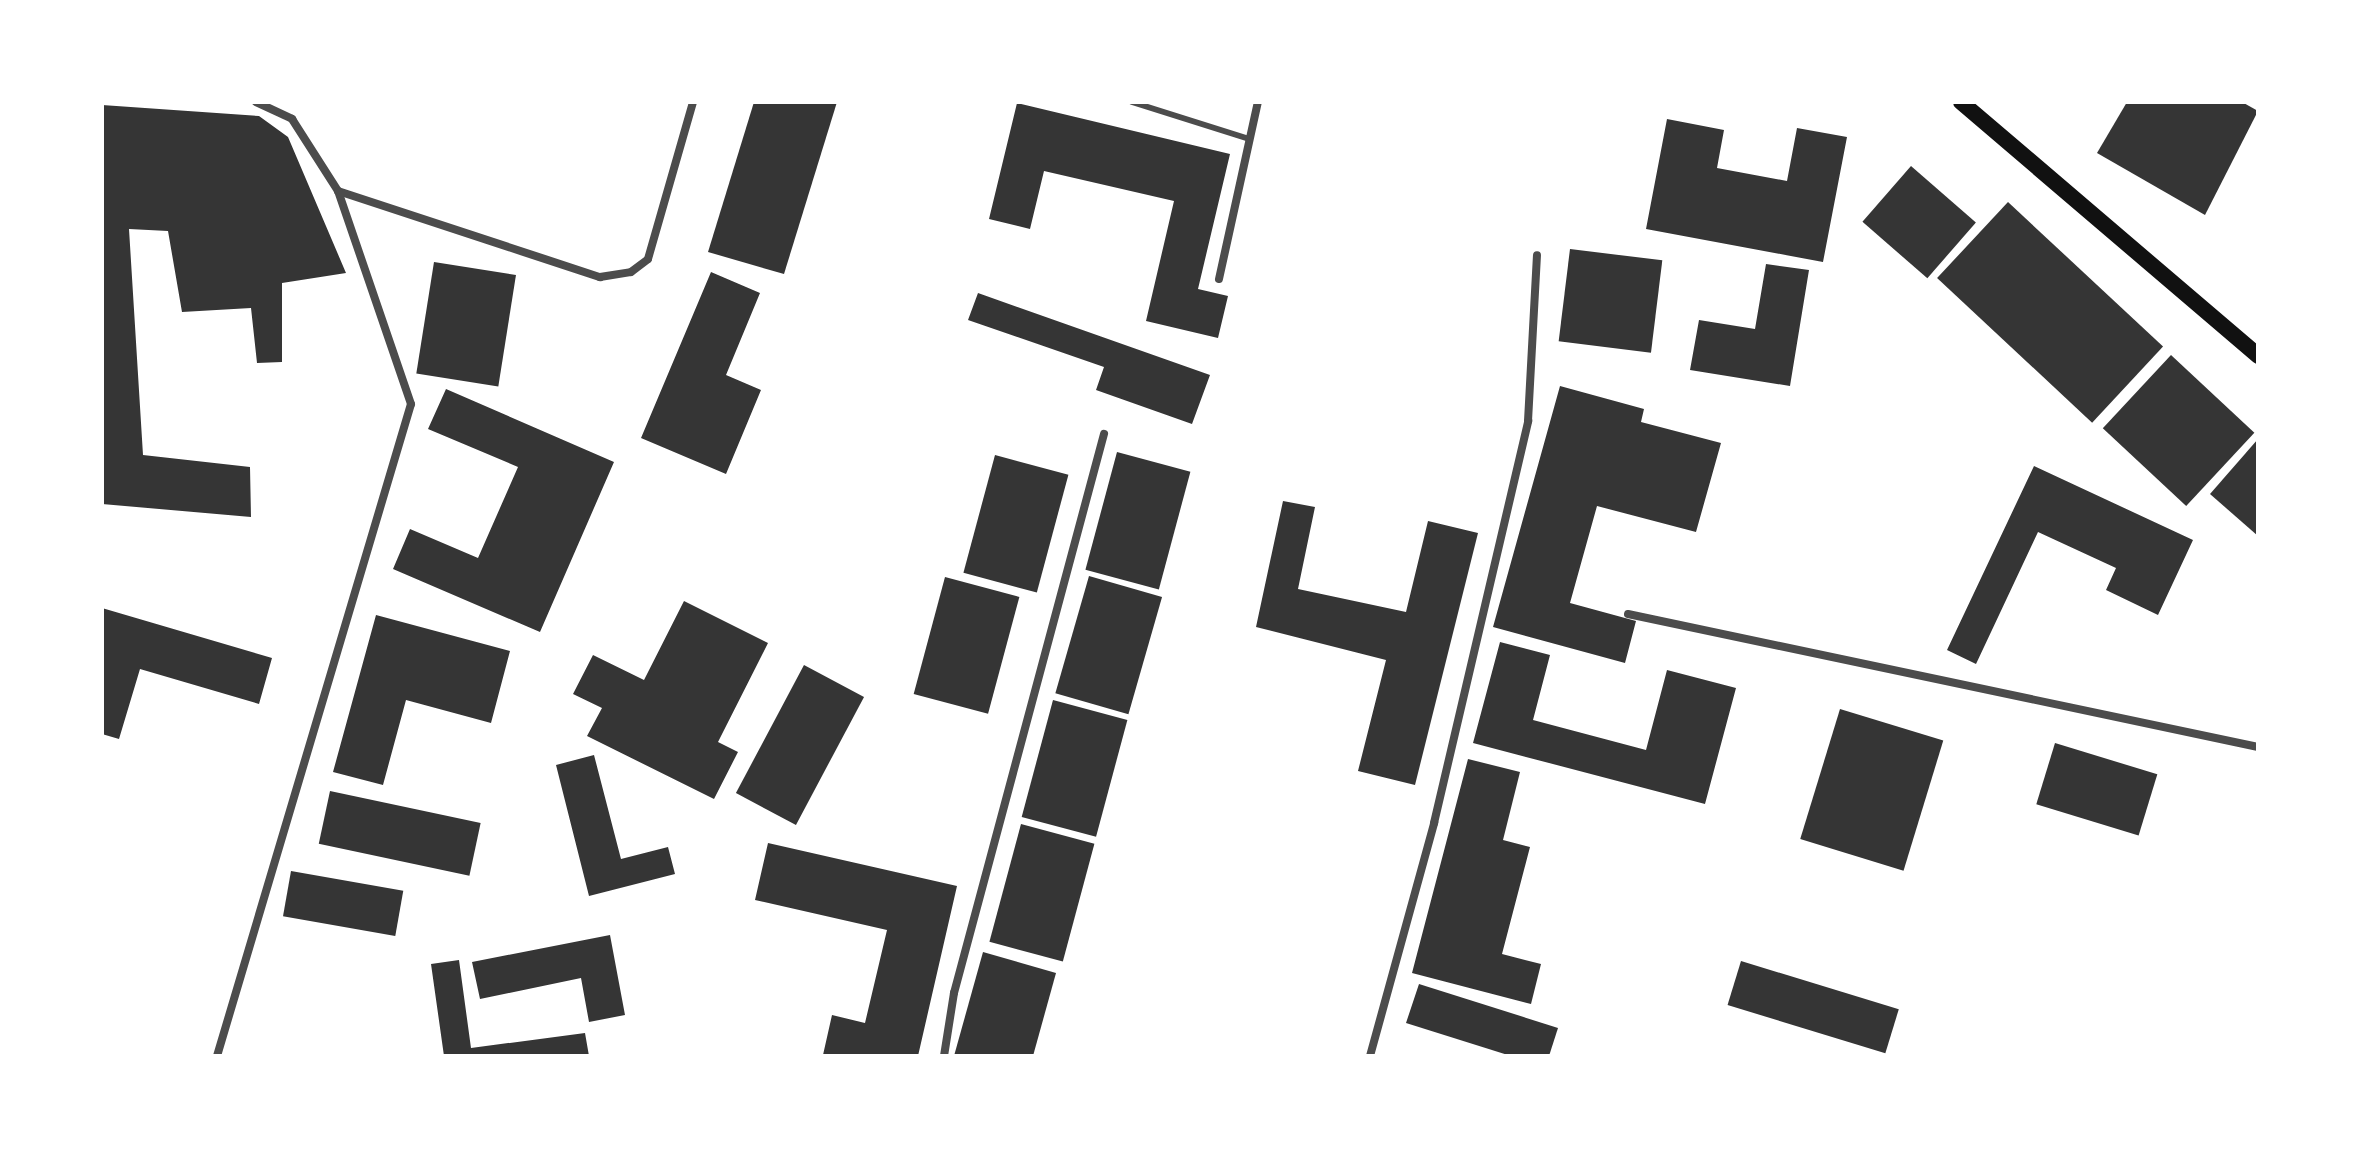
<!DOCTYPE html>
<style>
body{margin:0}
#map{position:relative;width:2360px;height:1158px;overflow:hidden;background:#fff;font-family:Jost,sans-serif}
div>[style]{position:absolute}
.building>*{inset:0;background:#353535;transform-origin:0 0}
.service>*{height:6px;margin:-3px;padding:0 3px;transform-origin:3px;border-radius:3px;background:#4c4c4c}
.minor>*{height:8px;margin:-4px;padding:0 4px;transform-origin:4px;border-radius:4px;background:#4c4c4c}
.secondary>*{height:16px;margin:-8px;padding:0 8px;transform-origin:8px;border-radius:8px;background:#111}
span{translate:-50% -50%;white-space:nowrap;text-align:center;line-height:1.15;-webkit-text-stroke:7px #fff;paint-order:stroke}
.frame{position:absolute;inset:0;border:104px solid #fff;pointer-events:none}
</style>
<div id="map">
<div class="building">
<div style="clip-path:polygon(754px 102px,837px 102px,784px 274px,708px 252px)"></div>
<div style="clip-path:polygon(2127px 102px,2242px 102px,2258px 111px,2205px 215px,2097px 153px)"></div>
<div style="clip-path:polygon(1017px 103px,1230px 154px,1198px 289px,1228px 296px,1218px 338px,1146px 321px,1174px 201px,1044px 171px,1030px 229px,989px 219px)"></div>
<div style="clip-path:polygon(102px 105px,259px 116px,288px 137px,346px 273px,282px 283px,282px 362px,257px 363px,251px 308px,182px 312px,168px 231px,129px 229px,143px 455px,250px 467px,251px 517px,102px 504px)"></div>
<div style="clip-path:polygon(1667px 119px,1724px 130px,1717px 168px,1787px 181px,1797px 128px,1847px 137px,1823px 262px,1646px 229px)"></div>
<div style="left:1911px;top:166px;width:86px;height:74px;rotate:41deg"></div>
<div style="left:2008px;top:202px;width:212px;height:104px;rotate:43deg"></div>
<div style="left:1570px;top:249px;width:93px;height:93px;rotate:7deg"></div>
<div style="left:434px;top:262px;width:83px;height:113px;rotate:9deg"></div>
<div style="clip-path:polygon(1766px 264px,1809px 270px,1790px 386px,1690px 370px,1699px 320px,1755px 329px)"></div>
<div style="clip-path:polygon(711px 272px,760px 293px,726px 375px,761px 390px,726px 474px,641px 438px)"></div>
<div style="clip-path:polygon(978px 293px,1210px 375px,1192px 424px,1096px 390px,1104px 367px,968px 320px)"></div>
<div style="left:2171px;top:355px;width:114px;height:100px;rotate:43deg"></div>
<div style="clip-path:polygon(1560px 386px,1644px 409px,1641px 422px,1721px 443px,1696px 532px,1597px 506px,1570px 603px,1636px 621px,1625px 663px,1493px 627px)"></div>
<div style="clip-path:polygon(446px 389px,614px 462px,540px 632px,393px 569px,410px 529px,478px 558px,518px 467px,428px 429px)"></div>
<div style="clip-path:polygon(2258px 439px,2258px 536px,2210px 494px)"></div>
<div style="left:1117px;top:452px;width:76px;height:122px;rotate:15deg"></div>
<div style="left:995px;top:455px;width:76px;height:122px;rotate:15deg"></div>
<div style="clip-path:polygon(2034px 466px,2193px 540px,2158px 615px,2106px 590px,2116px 568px,2038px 532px,1976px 664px,1947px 650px)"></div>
<div style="clip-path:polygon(1283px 501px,1315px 507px,1298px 589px,1406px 612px,1428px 521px,1478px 533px,1415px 785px,1358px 771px,1386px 660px,1256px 627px)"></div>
<div style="left:1089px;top:576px;width:76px;height:122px;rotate:16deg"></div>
<div style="left:945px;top:577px;width:77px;height:121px;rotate:15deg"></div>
<div style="clip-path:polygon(684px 601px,768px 643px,718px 742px,738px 752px,714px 799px,587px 736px,602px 708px,573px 694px,593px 655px,644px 680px)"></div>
<div style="clip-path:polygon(102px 608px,272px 658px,259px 704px,140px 669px,119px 739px,102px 734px)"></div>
<div style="clip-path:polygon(376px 615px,510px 651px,491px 723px,406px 700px,383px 785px,333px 772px)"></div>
<div style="clip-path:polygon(1500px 642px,1550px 655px,1533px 720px,1646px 750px,1667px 670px,1736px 688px,1705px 804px,1473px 743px)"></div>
<div style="left:804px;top:665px;width:68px;height:145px;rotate:28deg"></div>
<div style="left:1053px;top:700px;width:77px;height:121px;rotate:15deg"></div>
<div style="left:1840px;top:709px;width:108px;height:136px;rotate:17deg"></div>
<div style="left:2055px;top:743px;width:107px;height:64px;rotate:17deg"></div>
<div style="clip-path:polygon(594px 755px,621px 859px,668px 847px,675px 874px,589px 896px,556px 765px)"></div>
<div style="clip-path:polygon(1468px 759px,1520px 772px,1503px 840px,1530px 847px,1502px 954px,1541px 964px,1531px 1004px,1412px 973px)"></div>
<div style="left:330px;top:791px;width:154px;height:54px;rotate:12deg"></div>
<div style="left:1021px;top:824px;width:76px;height:122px;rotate:15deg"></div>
<div style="clip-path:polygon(768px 843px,957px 886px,918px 1056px,823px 1055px,832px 1015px,865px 1023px,887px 930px,755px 900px)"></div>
<div style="left:291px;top:871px;width:114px;height:46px;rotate:10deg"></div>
<div style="clip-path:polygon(610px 935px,625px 1015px,589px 1022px,581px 978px,480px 999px,472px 962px)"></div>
<div style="clip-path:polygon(983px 952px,1056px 973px,1033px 1056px,954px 1056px)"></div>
<div style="clip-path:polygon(459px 960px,471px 1048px,585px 1033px,589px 1056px,444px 1056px,431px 964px)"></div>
<div style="left:1741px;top:961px;width:165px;height:46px;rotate:17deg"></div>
<div style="clip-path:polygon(1419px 984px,1558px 1028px,1549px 1056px,1511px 1056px,1406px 1023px)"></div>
</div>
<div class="service">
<div style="left:1132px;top:102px;width:123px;rotate:17.5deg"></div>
</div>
<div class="minor">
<div style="left:256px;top:102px;width:40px;rotate:25deg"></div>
<div style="left:292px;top:119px;width:85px;rotate:57.4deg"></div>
<div style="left:338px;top:191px;width:276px;rotate:18.2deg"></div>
<div style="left:600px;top:277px;width:31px;rotate:-9deg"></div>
<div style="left:631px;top:272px;width:21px;rotate:-37deg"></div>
<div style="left:648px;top:259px;width:163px;rotate:-74deg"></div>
<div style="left:1219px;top:279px;width:181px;rotate:-77.6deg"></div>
<div style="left:1628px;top:614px;width:644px;rotate:11.92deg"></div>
<div style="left:217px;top:1056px;width:680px;rotate:-73.43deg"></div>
<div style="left:411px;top:404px;width:225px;rotate:-108.9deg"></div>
<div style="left:944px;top:1056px;width:64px;rotate:-81deg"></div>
<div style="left:954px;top:993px;width:579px;rotate:-74.98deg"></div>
<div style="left:1370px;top:1056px;width:242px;rotate:-74.6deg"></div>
<div style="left:1434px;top:823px;width:413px;rotate:-76.8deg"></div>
<div style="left:1528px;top:421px;width:166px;rotate:-86.9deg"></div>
</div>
<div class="secondary">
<div style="left:1961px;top:102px;width:391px;rotate:40.5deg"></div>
</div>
<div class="frame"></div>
</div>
